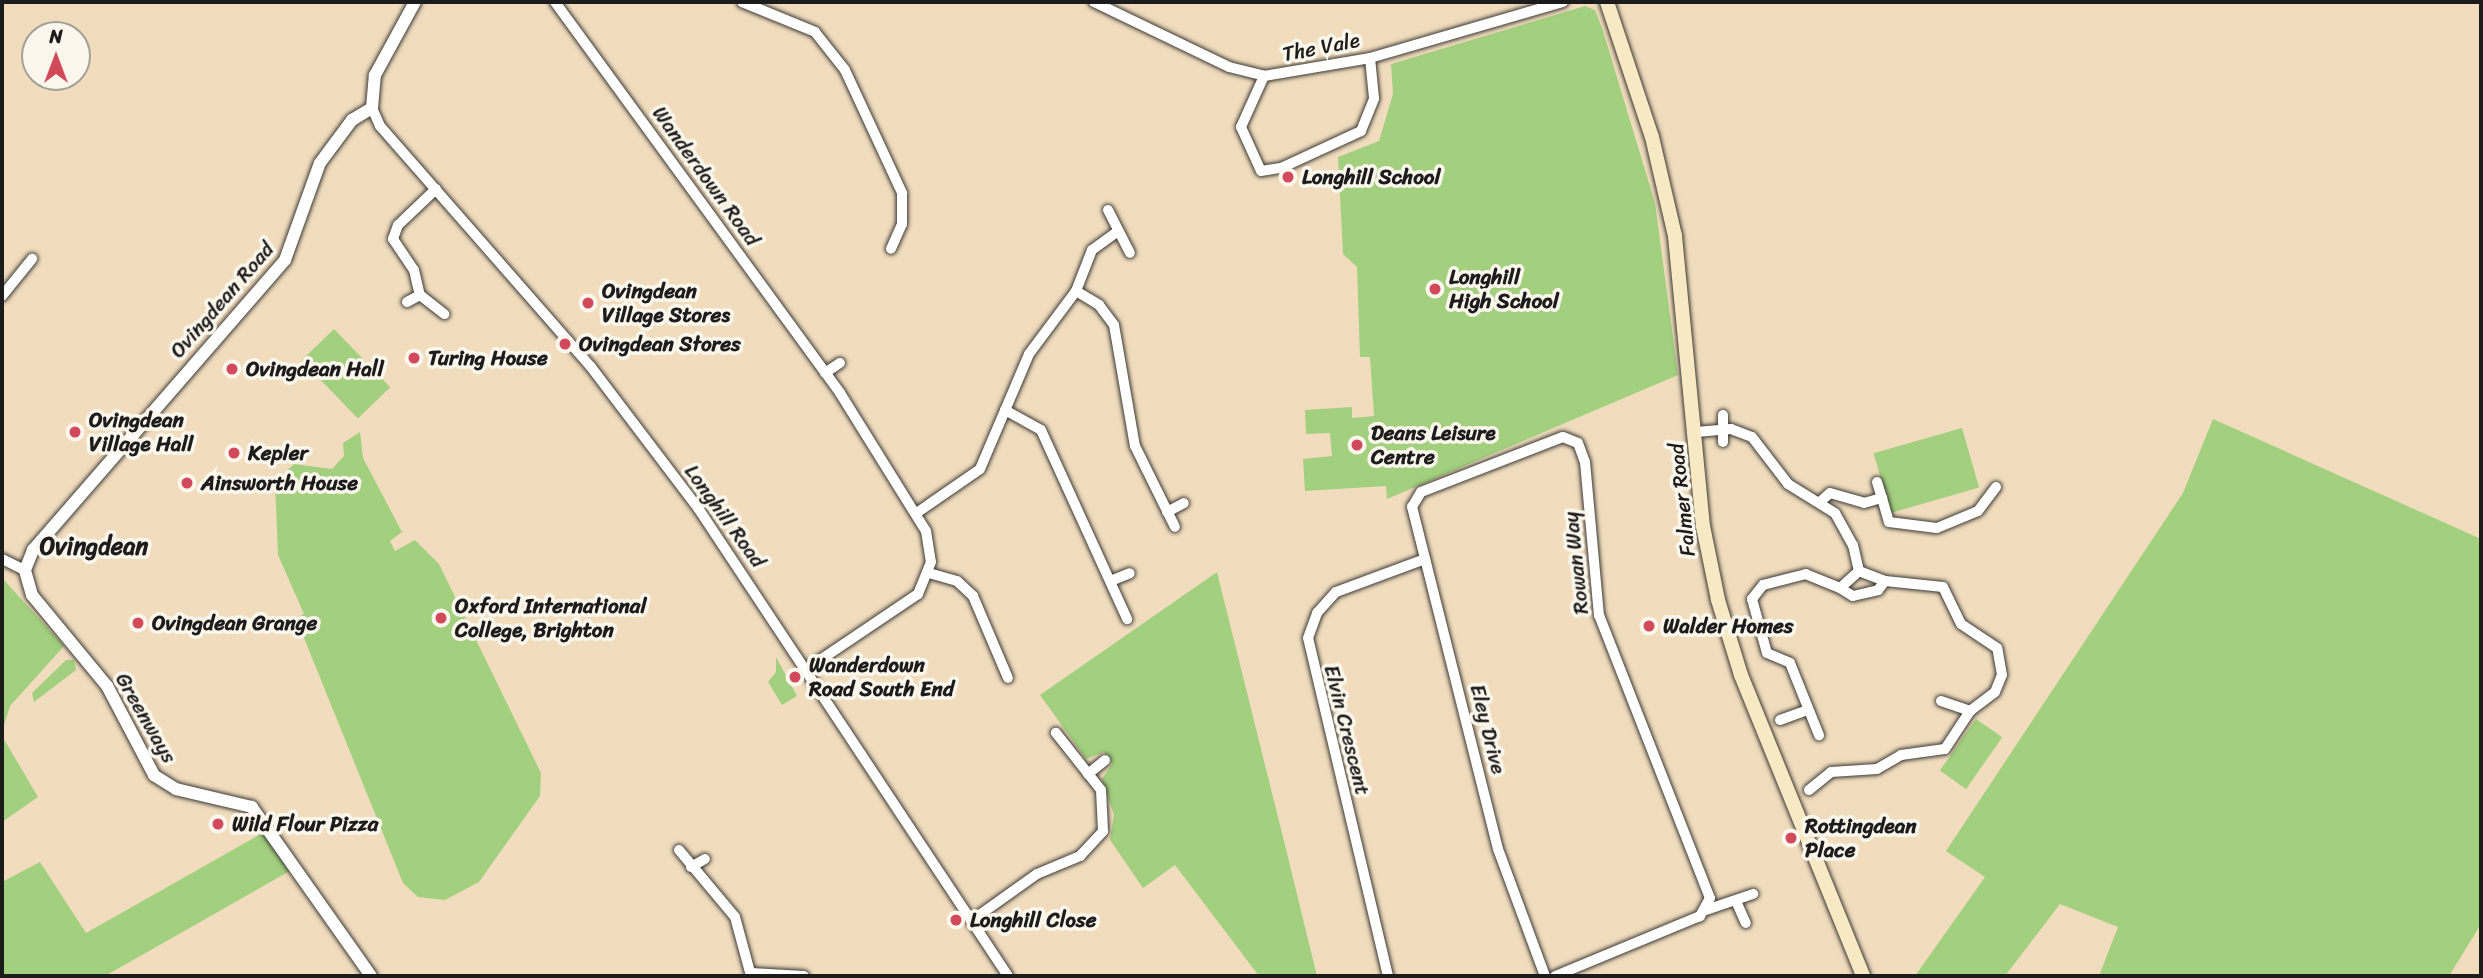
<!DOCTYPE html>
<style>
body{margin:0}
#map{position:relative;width:2483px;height:978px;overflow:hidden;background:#f1ddbe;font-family:Sriracha,sans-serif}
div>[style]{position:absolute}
.green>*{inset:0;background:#a2d07e;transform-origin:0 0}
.roads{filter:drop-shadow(0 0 2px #3c3934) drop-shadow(0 0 2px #3c3934)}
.minor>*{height:10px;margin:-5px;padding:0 5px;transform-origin:5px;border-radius:5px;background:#fff}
.tertiary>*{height:12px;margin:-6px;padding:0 6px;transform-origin:6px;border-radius:6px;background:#fff}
.secondary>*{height:14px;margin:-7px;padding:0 7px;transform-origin:7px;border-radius:7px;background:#f7e9c3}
.dots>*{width:19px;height:19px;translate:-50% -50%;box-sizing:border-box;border:4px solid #fbf7ec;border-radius:50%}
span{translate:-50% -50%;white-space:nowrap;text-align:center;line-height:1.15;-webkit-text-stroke:7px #fbf7ec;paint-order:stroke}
.street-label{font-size:21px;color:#1c1c1c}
.poi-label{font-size:21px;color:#1c1c1c;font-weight:700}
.left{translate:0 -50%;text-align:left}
.quarter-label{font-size:24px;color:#1c1c1c;font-weight:700}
.frame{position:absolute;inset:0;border:4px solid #1c1c1c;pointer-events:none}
.north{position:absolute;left:21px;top:21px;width:70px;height:70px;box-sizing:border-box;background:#fbf7ec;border:2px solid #a29f99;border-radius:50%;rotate:0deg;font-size:19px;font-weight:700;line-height:28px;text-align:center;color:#1c1c1c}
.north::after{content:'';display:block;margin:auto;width:24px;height:32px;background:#d1495b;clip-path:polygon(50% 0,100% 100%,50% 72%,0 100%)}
</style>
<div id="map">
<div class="green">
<div style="clip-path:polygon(1585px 6px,1595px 10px,1603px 31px,1655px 203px,1678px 375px,1387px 499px,1386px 486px,1305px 491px,1303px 459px,1332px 456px,1330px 433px,1306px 434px,1305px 410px,1352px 407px,1352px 418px,1374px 416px,1370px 357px,1360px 357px,1357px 267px,1343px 254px,1338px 157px,1379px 141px,1393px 94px,1391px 64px)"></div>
<div style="left:334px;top:329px;width:81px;height:45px;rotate:46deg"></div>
<div style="clip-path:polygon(2213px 419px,2481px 539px,2481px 924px,2449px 976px,2099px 976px,2118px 927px,2060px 904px,2005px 976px,1915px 976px,1985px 877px,1946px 851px,2183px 493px)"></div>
<div style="left:1962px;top:428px;width:62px;height:92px;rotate:74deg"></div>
<div style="clip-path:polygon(360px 432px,363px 458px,402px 532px,390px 541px,395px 551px,415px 540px,439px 564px,541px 773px,540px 796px,479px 882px,445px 900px,418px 897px,403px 883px,296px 618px,304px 614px,278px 555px,275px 482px,294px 464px,332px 469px,344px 456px,343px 443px)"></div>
<div style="clip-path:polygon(1217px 572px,1284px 841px,1317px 976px,1259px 976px,1175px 865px,1143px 888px,1110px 840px,1114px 815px,1102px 779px,1112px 764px,1104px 752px,1086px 759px,1040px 695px)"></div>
<div style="clip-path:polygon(2px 578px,64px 646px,10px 706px,2px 732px)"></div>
<div style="clip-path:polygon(776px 657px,797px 696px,782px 705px,768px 682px,776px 672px)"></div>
<div style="clip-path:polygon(66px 660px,74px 660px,76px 670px,34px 702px,32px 693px)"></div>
<div style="left:1976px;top:719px;width:32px;height:63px;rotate:35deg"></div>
<div style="clip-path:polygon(2px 736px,38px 797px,2px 822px)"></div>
<div style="clip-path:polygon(266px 831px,292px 868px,288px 872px,105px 976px,2px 976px,2px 882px,40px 862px,86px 933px)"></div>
</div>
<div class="roads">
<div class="minor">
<div style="left:555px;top:2px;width:484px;rotate:53.9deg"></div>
<div style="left:840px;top:393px;width:163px;rotate:58.1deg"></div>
<div style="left:926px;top:531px;width:31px;rotate:81deg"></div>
<div style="left:931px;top:562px;width:35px;rotate:112deg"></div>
<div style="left:918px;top:594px;width:138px;rotate:146deg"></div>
<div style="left:742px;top:2px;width:79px;rotate:22.3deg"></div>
<div style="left:815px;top:32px;width:48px;rotate:51.7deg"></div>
<div style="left:845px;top:70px;width:136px;rotate:65.1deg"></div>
<div style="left:902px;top:193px;width:31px;rotate:90deg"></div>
<div style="left:902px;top:224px;width:27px;rotate:114deg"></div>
<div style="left:1094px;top:2px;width:150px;rotate:25.7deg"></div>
<div style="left:1229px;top:67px;width:36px;rotate:14deg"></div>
<div style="left:1264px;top:76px;width:108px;rotate:-9.6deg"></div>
<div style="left:1370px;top:58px;width:201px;rotate:-16.2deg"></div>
<div style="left:1264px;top:76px;width:56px;rotate:114.3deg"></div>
<div style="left:1241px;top:127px;width:48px;rotate:65.6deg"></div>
<div style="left:1261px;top:171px;width:20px;rotate:-9deg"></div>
<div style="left:1281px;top:168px;width:88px;rotate:-24.8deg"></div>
<div style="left:1361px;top:131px;width:35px;rotate:-68deg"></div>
<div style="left:1374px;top:98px;width:40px;rotate:-95.7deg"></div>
<div style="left:372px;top:108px;width:20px;rotate:66deg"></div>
<div style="left:380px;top:126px;width:320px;rotate:48.8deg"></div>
<div style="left:591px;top:367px;width:177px;rotate:52.8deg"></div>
<div style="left:698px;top:508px;width:561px;rotate:56.48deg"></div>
<div style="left:436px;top:189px;width:52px;rotate:136.5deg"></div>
<div style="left:398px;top:225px;width:15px;rotate:110deg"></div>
<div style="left:393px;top:239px;width:37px;rotate:56deg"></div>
<div style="left:414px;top:270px;width:26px;rotate:77deg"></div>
<div style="left:420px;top:295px;width:31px;rotate:38deg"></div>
<div style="left:1108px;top:210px;width:48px;rotate:62.9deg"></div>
<div style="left:1076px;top:291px;width:27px;rotate:31deg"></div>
<div style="left:1099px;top:305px;width:25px;rotate:53deg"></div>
<div style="left:1114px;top:325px;width:123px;rotate:80.2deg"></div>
<div style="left:1135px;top:446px;width:90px;rotate:63.7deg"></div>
<div style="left:2px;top:296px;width:48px;rotate:-51deg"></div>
<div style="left:407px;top:302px;width:15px;rotate:-28deg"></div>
<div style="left:825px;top:373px;width:18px;rotate:-34deg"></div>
<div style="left:1005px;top:410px;width:41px;rotate:29.1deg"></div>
<div style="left:1041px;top:430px;width:208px;rotate:65.5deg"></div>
<div style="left:1723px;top:415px;width:27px;rotate:90deg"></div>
<div style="left:1696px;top:432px;width:35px;rotate:-5deg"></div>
<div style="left:1731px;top:429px;width:22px;rotate:21deg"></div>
<div style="left:1752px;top:437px;width:59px;rotate:52.5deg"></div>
<div style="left:1788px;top:484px;width:55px;rotate:31.7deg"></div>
<div style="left:1835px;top:513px;width:37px;rotate:61deg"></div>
<div style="left:1853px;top:545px;width:27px;rotate:77deg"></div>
<div style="left:1859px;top:571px;width:25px;rotate:138deg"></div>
<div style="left:1840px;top:588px;width:37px;rotate:-158deg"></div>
<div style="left:1806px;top:574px;width:44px;rotate:165.7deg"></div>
<div style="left:1763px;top:585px;width:18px;rotate:128deg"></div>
<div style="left:1752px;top:599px;width:56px;rotate:74.5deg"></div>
<div style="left:1767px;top:653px;width:25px;rotate:23deg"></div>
<div style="left:1790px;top:663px;width:78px;rotate:68.1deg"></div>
<div style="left:1877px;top:482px;width:17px;rotate:73deg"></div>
<div style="left:1820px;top:502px;width:13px;rotate:-42deg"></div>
<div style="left:1830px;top:493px;width:35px;rotate:16deg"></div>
<div style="left:1864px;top:503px;width:19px;rotate:-16deg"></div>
<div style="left:1882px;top:498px;width:25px;rotate:74deg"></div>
<div style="left:1889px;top:522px;width:48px;rotate:7.1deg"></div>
<div style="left:1937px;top:528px;width:44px;rotate:-22.5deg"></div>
<div style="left:1978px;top:511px;width:30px;rotate:-53deg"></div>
<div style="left:918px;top:512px;width:75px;rotate:-34.7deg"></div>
<div style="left:980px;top:469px;width:125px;rotate:-66.9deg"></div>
<div style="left:1029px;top:354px;width:79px;rotate:-53.3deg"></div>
<div style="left:1076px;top:291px;width:44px;rotate:-68.7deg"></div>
<div style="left:1092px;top:250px;width:32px;rotate:-36deg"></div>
<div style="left:1167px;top:512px;width:19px;rotate:-28deg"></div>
<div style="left:2px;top:559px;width:25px;rotate:26deg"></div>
<div style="left:929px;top:573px;width:29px;rotate:16deg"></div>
<div style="left:957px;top:581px;width:22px;rotate:43deg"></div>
<div style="left:973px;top:596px;width:89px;rotate:66.9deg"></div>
<div style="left:1113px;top:580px;width:18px;rotate:-22deg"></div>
<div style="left:1840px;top:588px;width:15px;rotate:32deg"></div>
<div style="left:1853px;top:596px;width:26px;rotate:-13deg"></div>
<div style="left:1878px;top:590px;width:11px;rotate:-52deg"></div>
<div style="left:1941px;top:701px;width:31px;rotate:19deg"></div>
<div style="left:1780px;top:720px;width:29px;rotate:-20deg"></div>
<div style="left:1088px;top:774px;width:22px;rotate:-39deg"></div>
<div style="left:1809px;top:790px;width:28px;rotate:-39deg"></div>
<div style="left:1831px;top:772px;width:46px;rotate:-3.7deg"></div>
<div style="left:1877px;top:769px;width:28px;rotate:-30deg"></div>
<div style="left:1901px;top:755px;width:44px;rotate:-7.8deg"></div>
<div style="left:1945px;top:749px;width:45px;rotate:-56.7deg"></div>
<div style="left:1970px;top:711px;width:31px;rotate:-37deg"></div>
<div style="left:1995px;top:692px;width:18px;rotate:-68deg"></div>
<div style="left:2002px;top:675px;width:27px;rotate:-100deg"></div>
<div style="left:1997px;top:648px;width:43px;rotate:-146.3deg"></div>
<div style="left:1961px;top:624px;width:41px;rotate:-115.9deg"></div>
<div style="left:1943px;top:587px;width:58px;rotate:-174.1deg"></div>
<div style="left:1885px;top:581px;width:28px;rotate:-159deg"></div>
<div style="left:679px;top:850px;width:87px;rotate:50.1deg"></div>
<div style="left:735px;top:917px;width:61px;rotate:74.8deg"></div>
<div style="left:691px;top:867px;width:16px;rotate:-30deg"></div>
<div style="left:1736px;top:901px;width:24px;rotate:66deg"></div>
<div style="left:1706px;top:910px;width:50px;rotate:-18.8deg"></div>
<div style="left:971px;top:921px;width:81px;rotate:-35.5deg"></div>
<div style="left:1037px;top:874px;width:47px;rotate:-22.7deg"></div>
<div style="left:1080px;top:856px;width:34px;rotate:-47deg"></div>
<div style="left:1103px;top:831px;width:41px;rotate:-92.8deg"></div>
<div style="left:1101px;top:790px;width:73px;rotate:-128.3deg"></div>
<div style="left:751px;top:973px;width:53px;rotate:3.2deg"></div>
<div style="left:1388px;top:976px;width:347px;rotate:-103.3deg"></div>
<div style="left:1308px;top:638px;width:27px;rotate:-70deg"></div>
<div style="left:1317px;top:613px;width:28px;rotate:-48deg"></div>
<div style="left:1336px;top:592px;width:95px;rotate:-20.3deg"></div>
<div style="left:1545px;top:976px;width:135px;rotate:-110.3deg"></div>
<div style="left:1498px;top:849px;width:353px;rotate:-104.1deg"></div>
<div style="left:1412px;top:507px;width:17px;rotate:-59deg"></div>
<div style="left:1421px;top:492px;width:152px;rotate:-21.2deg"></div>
<div style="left:1563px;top:437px;width:16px;rotate:22deg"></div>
<div style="left:1578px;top:443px;width:20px;rotate:70deg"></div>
<div style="left:1585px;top:462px;width:154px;rotate:84.8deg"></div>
<div style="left:1599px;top:615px;width:304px;rotate:68.6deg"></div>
<div style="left:1710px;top:898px;width:21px;rotate:119deg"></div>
<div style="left:1700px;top:916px;width:157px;rotate:157.5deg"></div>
</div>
<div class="tertiary">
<div style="left:371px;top:976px;width:207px;rotate:-125.2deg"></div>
<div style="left:252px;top:807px;width:78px;rotate:-166.7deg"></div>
<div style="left:176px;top:789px;width:26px;rotate:-148deg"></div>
<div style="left:154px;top:775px;width:101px;rotate:-117.8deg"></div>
<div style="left:107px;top:686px;width:118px;rotate:-129.5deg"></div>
<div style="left:32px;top:595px;width:26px;rotate:-106deg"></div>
<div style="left:25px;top:570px;width:22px;rotate:-68deg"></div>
<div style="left:33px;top:550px;width:384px;rotate:-49deg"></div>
<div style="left:285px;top:260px;width:103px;rotate:-70.2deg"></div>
<div style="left:320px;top:163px;width:54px;rotate:-53.3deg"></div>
<div style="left:352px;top:120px;width:23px;rotate:-31deg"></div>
<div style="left:372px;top:108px;width:33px;rotate:-85deg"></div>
<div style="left:375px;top:75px;width:83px;rotate:-61.3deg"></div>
</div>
<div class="secondary">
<div style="left:1607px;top:2px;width:142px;rotate:71.6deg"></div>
<div style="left:1652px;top:137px;width:102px;rotate:76.9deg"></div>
<div style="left:1675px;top:236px;width:291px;rotate:84.5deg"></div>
<div style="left:1703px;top:526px;width:76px;rotate:78.5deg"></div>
<div style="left:1718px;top:600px;width:78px;rotate:73deg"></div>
<div style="left:1741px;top:675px;width:325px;rotate:67.9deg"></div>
</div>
</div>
<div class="dots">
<div style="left:1288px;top:177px;background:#d1495b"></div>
<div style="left:1435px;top:289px;background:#d1495b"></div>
<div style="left:588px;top:303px;background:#d1495b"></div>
<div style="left:565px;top:344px;background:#d1495b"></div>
<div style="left:414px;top:358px;background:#d1495b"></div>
<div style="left:232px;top:369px;background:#d1495b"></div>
<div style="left:75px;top:432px;background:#d1495b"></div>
<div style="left:1357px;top:445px;background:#d1495b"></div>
<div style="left:234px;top:453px;background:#d1495b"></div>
<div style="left:187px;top:483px;background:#d1495b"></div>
<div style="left:441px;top:618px;background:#d1495b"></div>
<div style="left:138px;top:623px;background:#d1495b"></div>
<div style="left:1649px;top:626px;background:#d1495b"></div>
<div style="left:795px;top:677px;background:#d1495b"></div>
<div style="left:218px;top:824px;background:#d1495b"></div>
<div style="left:1791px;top:838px;background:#d1495b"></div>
<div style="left:956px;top:920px;background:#d1495b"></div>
</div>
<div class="street-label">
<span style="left:1321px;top:47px;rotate:-11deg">The Vale</span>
<span style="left:706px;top:176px;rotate:54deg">Wanderdown Road</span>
<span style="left:222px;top:300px;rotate:-49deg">Ovingdean Road</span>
<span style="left:1682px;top:500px;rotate:-96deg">Falmer Road</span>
<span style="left:725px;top:516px;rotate:54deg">Longhill Road</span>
<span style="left:1576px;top:563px;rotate:-96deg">Rowan Way</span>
<span style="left:146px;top:718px;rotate:60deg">Greenways</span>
<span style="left:1488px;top:729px;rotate:76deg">Eley Drive</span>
<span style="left:1347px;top:730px;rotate:76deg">Elvin Crescent</span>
</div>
<div class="poi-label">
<span class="left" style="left:1302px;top:177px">Longhill School</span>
<span class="left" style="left:1449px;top:289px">Longhill<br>High School</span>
<span class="left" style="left:602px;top:303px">Ovingdean<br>Village Stores</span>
<span class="left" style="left:579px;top:344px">Ovingdean Stores</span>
<span class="left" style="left:428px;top:358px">Turing House</span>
<span class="left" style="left:246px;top:369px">Ovingdean Hall</span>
<span class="left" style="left:89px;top:432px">Ovingdean<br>Village Hall</span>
<span class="left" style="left:1371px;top:445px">Deans Leisure<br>Centre</span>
<span class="left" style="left:248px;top:453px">Kepler</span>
<span class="left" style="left:201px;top:483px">Ainsworth House</span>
<span class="left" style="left:455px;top:618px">Oxford International<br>College, Brighton</span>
<span class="left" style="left:152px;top:623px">Ovingdean Grange</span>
<span class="left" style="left:1663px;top:626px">Walder Homes</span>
<span class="left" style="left:809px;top:677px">Wanderdown<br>Road South End</span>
<span class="left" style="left:232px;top:824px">Wild Flour Pizza</span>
<span class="left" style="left:1805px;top:838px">Rottingdean<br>Place</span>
<span class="left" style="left:970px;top:920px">Longhill Close</span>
</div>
<div class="quarter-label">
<span style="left:94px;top:547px">Ovingdean</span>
</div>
<div class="frame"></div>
<div class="north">N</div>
</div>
